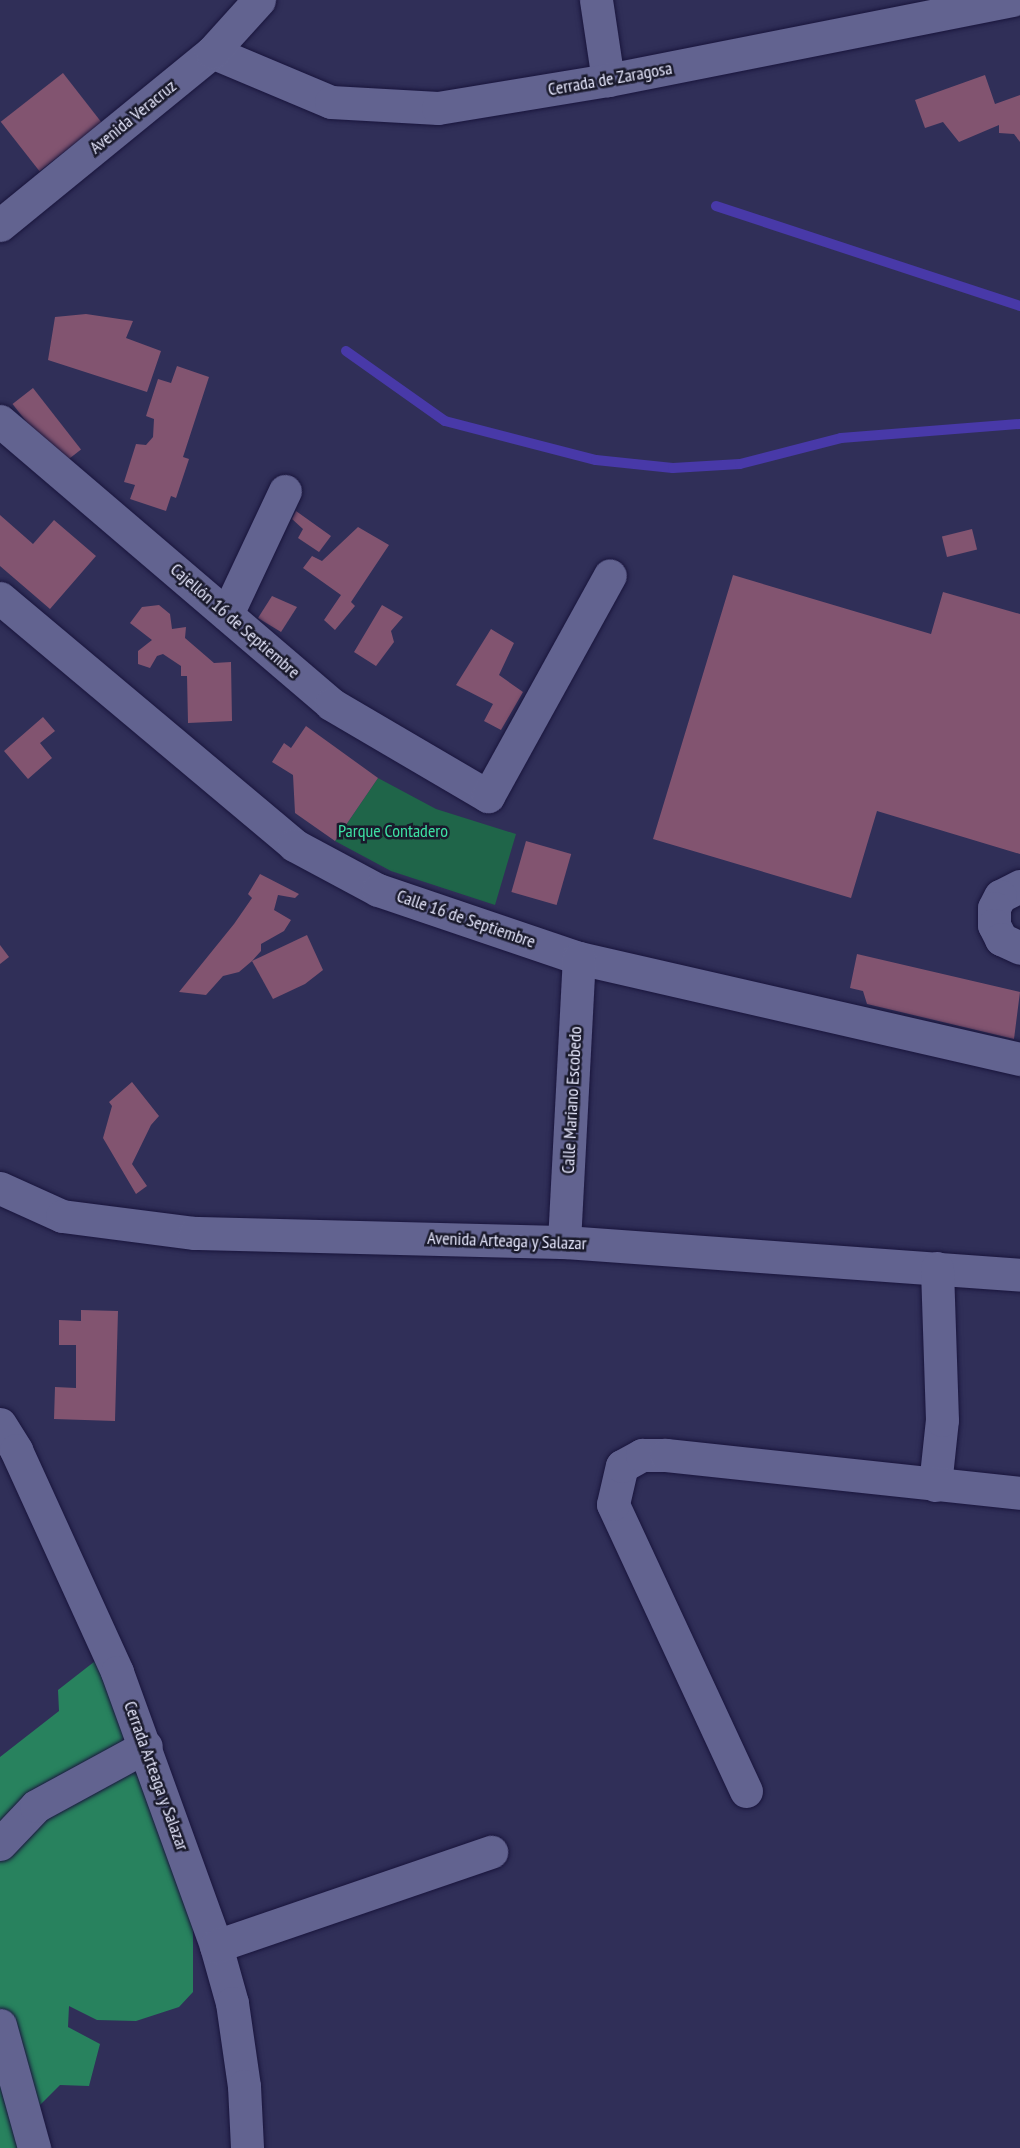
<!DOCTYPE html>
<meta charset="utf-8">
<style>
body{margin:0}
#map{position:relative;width:1020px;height:2148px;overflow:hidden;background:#302f58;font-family:"PT Sans Narrow",sans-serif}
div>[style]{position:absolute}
.green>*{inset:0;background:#1f6549}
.forest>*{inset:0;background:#28825e}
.stream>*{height:10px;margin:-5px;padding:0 5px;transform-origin:5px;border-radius:5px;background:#4839a8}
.building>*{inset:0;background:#825470;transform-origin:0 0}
.roads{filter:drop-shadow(0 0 2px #19153c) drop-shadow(0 0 2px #19153c)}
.minor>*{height:33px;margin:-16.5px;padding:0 16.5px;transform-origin:16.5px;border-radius:16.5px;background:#626390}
span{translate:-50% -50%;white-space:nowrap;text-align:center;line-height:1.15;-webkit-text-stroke:5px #1a1a2c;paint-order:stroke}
.street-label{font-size:18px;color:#e7e8fe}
.park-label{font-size:18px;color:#3de1a3}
</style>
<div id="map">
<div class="green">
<div style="clip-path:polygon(378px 778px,436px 809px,516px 834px,495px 905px,391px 871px,335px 841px)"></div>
</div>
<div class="forest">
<div style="clip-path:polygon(99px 1658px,193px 1927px,193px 1992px,179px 2007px,136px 2021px,97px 2020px,69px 2006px,68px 2027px,100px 2044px,89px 2086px,60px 2085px,38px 2107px,32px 2148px,0 2148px,0 1757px,59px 1711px,58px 1690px)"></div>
</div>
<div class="stream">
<div style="left:716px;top:206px;width:320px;rotate:18.2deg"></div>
<div style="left:346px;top:351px;width:121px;rotate:35.3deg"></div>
<div style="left:445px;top:421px;width:156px;rotate:14.5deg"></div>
<div style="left:596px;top:460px;width:77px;rotate:5.9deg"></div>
<div style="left:673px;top:468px;width:67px;rotate:-3.4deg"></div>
<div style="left:740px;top:464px;width:104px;rotate:-14.4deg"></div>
<div style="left:841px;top:438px;width:180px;rotate:-4.5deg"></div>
</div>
<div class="building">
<div style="left:63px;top:73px;width:63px;height:79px;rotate:52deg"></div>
<div style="clip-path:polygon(985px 75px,995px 104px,1020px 95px,1020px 142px,1014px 134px,999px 133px,999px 125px,959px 142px,943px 122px,925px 128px,915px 100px)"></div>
<div style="clip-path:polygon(86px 314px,133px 321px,126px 338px,161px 351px,147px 392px,48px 360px,55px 317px)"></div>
<div style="clip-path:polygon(177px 366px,209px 377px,183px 457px,189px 459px,176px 498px,171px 496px,166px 511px,130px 499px,135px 485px,124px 482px,136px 444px,146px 445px,153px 437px,154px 419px,146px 416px,158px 379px,171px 383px)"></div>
<div style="left:33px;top:388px;width:78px;height:26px;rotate:52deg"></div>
<div style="clip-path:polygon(296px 511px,331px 536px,319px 552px,298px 538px,303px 529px,292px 519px)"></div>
<div style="clip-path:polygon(0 515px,33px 544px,54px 520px,96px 556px,50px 609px,0 566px)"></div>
<div style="clip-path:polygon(358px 527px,389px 545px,351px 602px,355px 606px,335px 630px,324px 620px,341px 595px,303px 568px,312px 556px,322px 561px)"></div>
<div style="left:972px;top:529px;width:21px;height:31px;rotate:76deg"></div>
<div style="clip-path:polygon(733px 575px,931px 634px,943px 592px,1020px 614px,1020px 854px,877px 811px,851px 898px,653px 839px)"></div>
<div style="clip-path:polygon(272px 596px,297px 607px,281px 632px,258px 618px)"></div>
<div style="clip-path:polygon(159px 605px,170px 614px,172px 629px,186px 627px,185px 638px,214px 663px,231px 662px,232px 721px,188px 723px,187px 676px,181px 676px,181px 666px,163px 654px,157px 656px,150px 668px,138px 664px,138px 651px,152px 640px,130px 623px,142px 607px)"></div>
<div style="clip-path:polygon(382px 605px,403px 617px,391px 631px,394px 642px,376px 666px,354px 652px)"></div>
<div style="clip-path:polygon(491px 629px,514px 643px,499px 675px,523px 692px,501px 730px,484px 721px,493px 704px,456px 685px)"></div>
<div style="clip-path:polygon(43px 717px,55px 731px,40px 743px,52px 758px,28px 779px,4px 751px)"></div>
<div style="clip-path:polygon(306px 726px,378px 778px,335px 841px,295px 813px,293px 775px,272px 762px,284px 743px,291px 748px)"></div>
<div style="left:526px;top:841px;width:47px;height:53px;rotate:16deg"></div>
<div style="clip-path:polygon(260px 874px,299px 894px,295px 898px,278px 895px,274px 910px,291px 920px,284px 931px,261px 944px,261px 951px,252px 961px,239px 972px,223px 976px,206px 995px,179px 992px,234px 924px,252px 898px,248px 894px)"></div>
<div style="clip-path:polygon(307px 935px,323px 970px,305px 984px,273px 999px,252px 961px)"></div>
<div style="clip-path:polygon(0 945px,9px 957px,0 964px)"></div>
<div style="clip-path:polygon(857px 954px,1020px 992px,1014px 1039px,867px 1004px,863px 991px,850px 988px)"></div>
<div style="clip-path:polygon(132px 1082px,159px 1116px,151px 1125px,132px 1164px,147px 1186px,136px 1194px,103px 1138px,112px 1106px,109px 1102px)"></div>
<div style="clip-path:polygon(81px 1310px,118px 1311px,115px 1421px,54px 1419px,55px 1387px,76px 1388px,76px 1345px,59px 1345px,59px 1320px,81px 1321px)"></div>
</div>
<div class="roads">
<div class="minor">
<div style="left:596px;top:0;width:81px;rotate:81.5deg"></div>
<div style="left:212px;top:52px;width:129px;rotate:22.8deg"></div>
<div style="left:331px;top:102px;width:107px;rotate:3.2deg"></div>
<div style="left:438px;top:108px;width:172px;rotate:-9.4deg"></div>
<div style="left:608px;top:80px;width:412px;rotate:-11.2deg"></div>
<div style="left:0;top:225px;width:274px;rotate:-39.2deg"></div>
<div style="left:212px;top:52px;width:70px;rotate:-47.9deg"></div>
<div style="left:0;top:421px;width:435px;rotate:40.5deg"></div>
<div style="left:331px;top:704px;width:182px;rotate:30.4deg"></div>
<div style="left:488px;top:796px;width:252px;rotate:-61.1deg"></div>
<div style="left:0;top:598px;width:384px;rotate:40deg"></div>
<div style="left:294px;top:845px;width:95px;rotate:28.2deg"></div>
<div style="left:378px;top:890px;width:212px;rotate:18.7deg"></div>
<div style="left:579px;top:958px;width:452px;rotate:12.9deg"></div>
<div style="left:227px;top:614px;width:136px;rotate:-64.8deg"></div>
<div style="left:1020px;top:886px;width:22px;rotate:153deg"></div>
<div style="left:1000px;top:896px;width:13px;rotate:117deg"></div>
<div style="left:994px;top:908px;width:17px;rotate:90deg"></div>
<div style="left:994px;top:925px;width:16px;rotate:63deg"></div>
<div style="left:1001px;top:939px;width:21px;rotate:25deg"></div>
<div style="left:0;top:1188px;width:68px;rotate:24.3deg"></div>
<div style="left:62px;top:1216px;width:134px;rotate:7.3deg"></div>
<div style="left:195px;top:1233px;width:369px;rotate:1.4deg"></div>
<div style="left:564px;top:1242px;width:457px;rotate:4.1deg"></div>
<div style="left:564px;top:1242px;width:284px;rotate:-87deg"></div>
<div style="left:0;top:1424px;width:31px;rotate:58deg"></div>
<div style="left:16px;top:1450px;width:244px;rotate:65.5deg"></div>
<div style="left:117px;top:1672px;width:291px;rotate:70.1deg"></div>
<div style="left:216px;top:1946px;width:59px;rotate:74.3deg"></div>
<div style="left:232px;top:2003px;width:84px;rotate:81.8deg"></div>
<div style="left:244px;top:2086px;width:62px;rotate:87.2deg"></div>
<div style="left:935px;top:1485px;width:65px;rotate:-83.9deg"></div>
<div style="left:942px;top:1420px;width:152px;rotate:-91.9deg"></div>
<div style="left:746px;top:1791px;width:316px;rotate:-114.9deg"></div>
<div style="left:613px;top:1504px;width:39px;rotate:-77deg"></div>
<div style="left:622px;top:1466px;width:23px;rotate:-29deg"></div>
<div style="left:642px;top:1455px;width:24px"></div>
<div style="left:666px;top:1455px;width:356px;rotate:6.1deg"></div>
<div style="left:0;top:1844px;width:52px;rotate:-46.5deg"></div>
<div style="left:36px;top:1806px;width:125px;rotate:-28.6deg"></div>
<div style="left:216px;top:1946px;width:291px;rotate:-18.9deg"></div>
<div style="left:0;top:2025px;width:128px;rotate:74.5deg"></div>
</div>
</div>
<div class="street-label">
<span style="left:610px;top:79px;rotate:-10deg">Cerrada de Zaragosa</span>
<span style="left:133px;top:117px;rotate:-39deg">Avenida Veracruz</span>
<span style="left:235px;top:621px;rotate:41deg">Cajellón 16 de Septiembre</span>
<span style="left:466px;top:919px;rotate:19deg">Calle 16 de Septiembre</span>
<span style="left:572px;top:1100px;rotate:-87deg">Calle Mariano Escobedo</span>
<span style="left:507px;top:1241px;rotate:2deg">Avenida Arteaga y Salazar</span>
<span style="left:156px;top:1776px;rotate:70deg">Cerrada Arteaga y Salazar</span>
</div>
<div class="park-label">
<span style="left:393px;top:831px">Parque Contadero</span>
</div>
</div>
